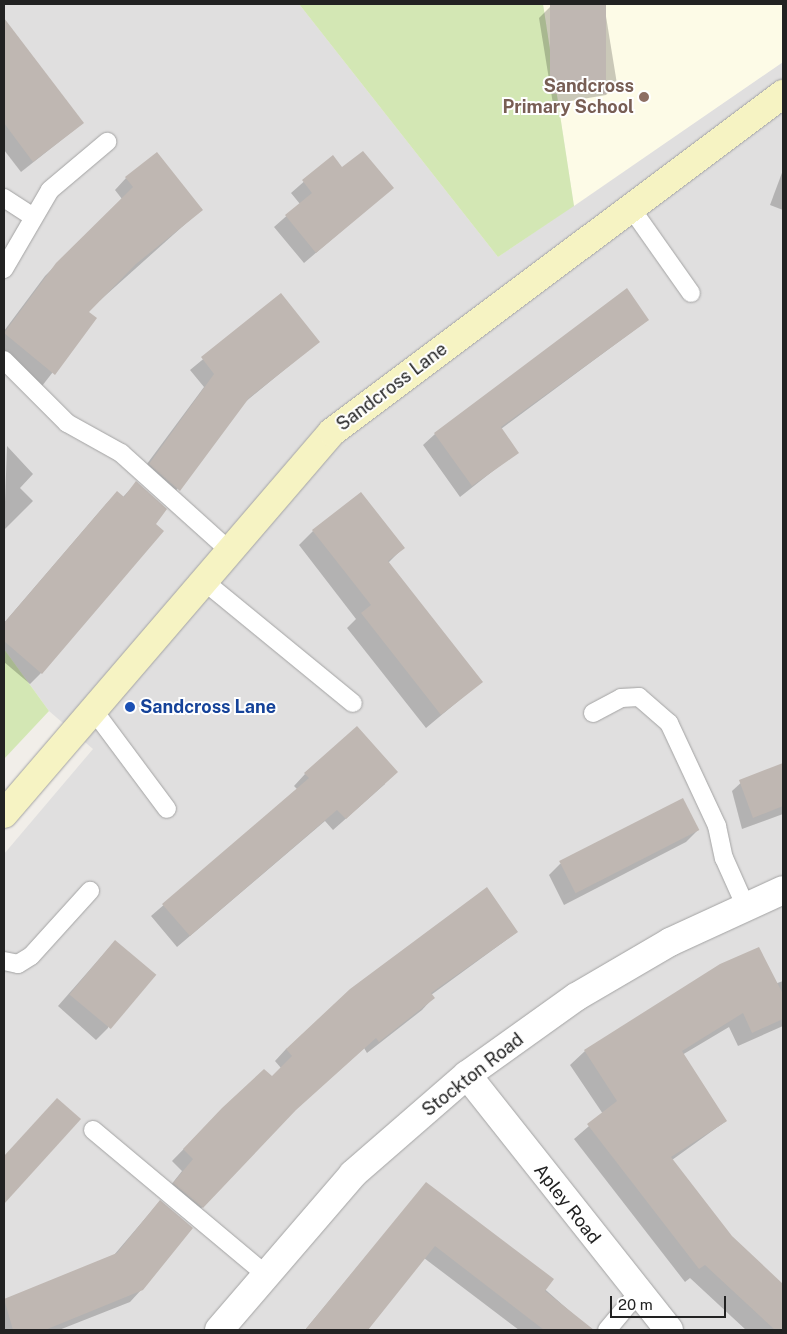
<!DOCTYPE html>
<style>
body{margin:0}
#map{position:relative;width:787px;height:1334px;overflow:hidden;background:#f1eee9;font-family:"Public Sans",sans-serif}
div>[style]{position:absolute}
.residential>*{inset:0;background:#e0dfdf}
.education>*{inset:0;background:#fdfbe7}
.grass>*{inset:0;background:#d3e7b4}
.shadow>*{inset:0;background:#0003}
.building>*{inset:0;background:#bfb7b2;transform-origin:0 0}
.roads{filter:drop-shadow(0 0 1px #a3a3a3) drop-shadow(0 0 1px #a3a3a3)}
.lane>*{height:18px;margin:-9px;padding:0 9px;transform-origin:9px;border-radius:9px;background:#fff}
.street>*{height:28px;margin:-14px;padding:0 14px;transform-origin:14px;border-radius:14px;background:#fff}
.secondary>*{height:28px;margin:-14px;padding:0 14px;transform-origin:14px;border-radius:14px;background:#f6f3c3}
.dots>*{width:14px;height:14px;translate:-50% -50%;box-sizing:border-box;border:2px solid #fff;border-radius:50%}
span{translate:-50% -50%;white-space:nowrap;text-align:center;line-height:1.15;-webkit-text-stroke:4px #fff;paint-order:stroke}
.education-label{font-size:18px;color:#785e54;font-weight:700}
.right{translate:-100% -50%;text-align:right}
.street-label{font-size:18px;color:#222}
.transit-label{font-size:18px;color:#164399;font-weight:700}
.left{translate:0 -50%;text-align:left}
.frame{position:absolute;inset:0;border:5px solid #222;pointer-events:none}
.scale{position:absolute;left:610px;top:1296px;width:116px;height:22px;box-sizing:border-box;border:2px solid #222;border-top:0;padding-left:6px;font-size:15px;line-height:18px;white-space:nowrap;color:#222;-webkit-text-stroke:4px #fff;paint-order:stroke}
</style>
<div id="map">
<div class="residential">
<div style="clip-path:polygon(4px 4px,299px 4px,498px 257px,783px 62px,783px 1330px,4px 1330px,4px 854px,93px 749px,49px 711px,4px 649px)"></div>
</div>
<div class="education">
<div style="clip-path:polygon(543px 4px,783px 4px,783px 62px,574px 206px)"></div>
</div>
<div class="grass">
<div style="clip-path:polygon(299px 4px,543px 4px,574px 206px,498px 257px)"></div>
<div style="clip-path:polygon(4px 649px,49px 711px,4px 759px)"></div>
</div>
<div class="shadow">
<div style="clip-path:polygon(604px 4px,617px 84px,606px 95px,553px 104px,539px 18px,551px 6px)"></div>
<div style="clip-path:polygon(4px 19px,83px 123px,21px 172px,4px 150px)"></div>
<div style="clip-path:polygon(332px 157px,342px 169px,392px 188px,304px 263px,274px 227px,300px 204px,291px 193px)"></div>
<div style="clip-path:polygon(783px 170px,783px 210px,770px 205px)"></div>
<div style="clip-path:polygon(126px 178px,202px 209px,87px 312px,95px 318px,42px 386px,4px 357px,4px 331px,45px 276px,122px 199px,115px 190px)"></div>
<div style="clip-path:polygon(281px 295px,318px 342px,244px 403px,167px 502px,138px 476px,204px 387px,190px 370px)"></div>
<div style="clip-path:polygon(648px 320px,501px 429px,517px 452px,460px 497px,423px 445px,435px 434px)"></div>
<div style="clip-path:polygon(7px 446px,33px 474px,20px 488px,33px 501px,4px 530px)"></div>
<div style="clip-path:polygon(136px 483px,41px 673px,30px 684px,4px 662px,4px 623px,106px 504px,117px 493px,123px 497px)"></div>
<div style="clip-path:polygon(313px 531px,403px 548px,388px 563px,481px 682px,426px 728px,347px 628px,356px 619px,299px 545px)"></div>
<div style="clip-path:polygon(783px 765px,783px 814px,742px 829px,732px 791px,744px 780px)"></div>
<div style="clip-path:polygon(305px 774px,385px 784px,333px 830px,325px 821px,177px 947px,151px 916px,297px 789px,294px 786px)"></div>
<div style="clip-path:polygon(698px 830px,686px 842px,564px 905px,549px 875px,560px 864px)"></div>
<div style="clip-path:polygon(517px 932px,431px 995px,433px 998px,422px 1010px,367px 1053px,364px 1048px,287px 1117px,191px 1219px,163px 1195px,182px 1171px,172px 1161px,211px 1121px,272px 1078px,281px 1068px,275px 1061px,286px 1049px)"></div>
<div style="clip-path:polygon(115px 941px,108px 1028px,96px 1040px,58px 1006px)"></div>
<div style="clip-path:polygon(783px 981px,783px 1026px,738px 1046px,729px 1027px,682px 1055px,726px 1121px,672px 1160px,731px 1237px,783px 1286px,783px 1330px,746px 1330px,690px 1278px,685px 1282px,574px 1139px,603px 1114px,570px 1065px,585px 1051px)"></div>
<div style="clip-path:polygon(426px 1184px,582px 1322px,575px 1330px,519px 1330px,424px 1258px,367px 1330px,305px 1330px)"></div>
<div style="clip-path:polygon(160px 1201px,142px 1289px,130px 1302px,59px 1330px,4px 1330px,4px 1300px,114px 1255px)"></div>
</div>
<div class="building">
<div style="left:550px;top:4px;width:56px;height:90px"></div>
<div style="clip-path:polygon(4px 18px,84px 123px,33px 162px,4px 123px)"></div>
<div style="clip-path:polygon(363px 151px,394px 188px,316px 253px,285px 215px,312px 193px,302px 180px,333px 155px,342px 167px)"></div>
<div style="clip-path:polygon(157px 152px,203px 210px,136px 264px,89px 312px,97px 318px,55px 375px,4px 333px,56px 263px,133px 187px,125px 177px)"></div>
<div style="clip-path:polygon(627px 288px,649px 320px,501px 427px,519px 453px,472px 486px,434px 433px)"></div>
<div style="clip-path:polygon(281px 293px,320px 342px,249px 398px,180px 491px,149px 464px,214px 374px,201px 357px)"></div>
<div style="clip-path:polygon(136px 481px,167px 509px,156px 524px,164px 531px,42px 674px,4px 641px,4px 623px,117px 491px,124px 497px)"></div>
<div style="clip-path:polygon(361px 492px,405px 548px,388px 561px,483px 682px,441px 715px,361px 613px,371px 605px,312px 530px)"></div>
<div style="clip-path:polygon(357px 726px,398px 772px,346px 819px,337px 810px,190px 936px,162px 904px,309px 778px,304px 773px)"></div>
<div style="clip-path:polygon(783px 763px,783px 806px,753px 818px,739px 780px)"></div>
<div style="left:683px;top:798px;width:36px;height:139px;rotate:63deg"></div>
<div style="clip-path:polygon(487px 887px,518px 932px,431px 993px,435px 998px,379px 1042px,376px 1038px,296px 1110px,203px 1208px,173px 1183px,193px 1159px,183px 1149px,222px 1108px,264px 1069px,272px 1076px,292px 1056px,286px 1049px,350px 989px)"></div>
<div style="left:115px;top:940px;width:54px;height:71px;rotate:40deg"></div>
<div style="clip-path:polygon(759px 947px,783px 994px,783px 1019px,752px 1033px,743px 1013px,682px 1051px,727px 1121px,671px 1157px,732px 1236px,783px 1284px,783px 1330px,775px 1330px,705px 1265px,699px 1269px,587px 1124px,617px 1101px,584px 1050px,720px 964px)"></div>
<div style="clip-path:polygon(57px 1098px,81px 1119px,4px 1204px,4px 1156px)"></div>
<div style="clip-path:polygon(426px 1182px,554px 1279px,545px 1291px,594px 1330px,544px 1330px,435px 1246px,368px 1330px,305px 1330px)"></div>
<div style="clip-path:polygon(160px 1200px,193px 1228px,143px 1290px,45px 1330px,13px 1330px,4px 1299px,117px 1253px)"></div>
</div>
<div class="roads">
<div class="lane">
<div style="left:4px;top:198px;width:35px;rotate:33deg"></div>
<div style="left:631px;top:208px;width:104px;rotate:54.8deg"></div>
<div style="left:4px;top:269px;width:91px;rotate:-59.8deg"></div>
<div style="left:50px;top:190px;width:75px;rotate:-40.1deg"></div>
<div style="left:4px;top:360px;width:89px;rotate:45deg"></div>
<div style="left:67px;top:423px;width:62px;rotate:29.1deg"></div>
<div style="left:121px;top:453px;width:147px;rotate:42deg"></div>
<div style="left:205px;top:582px;width:191px;rotate:39.3deg"></div>
<div style="left:94px;top:711px;width:122px;rotate:53.3deg"></div>
<div style="left:593px;top:713px;width:32px;rotate:-28deg"></div>
<div style="left:621px;top:698px;width:18px;rotate:-3deg"></div>
<div style="left:639px;top:697px;width:40px;rotate:41deg"></div>
<div style="left:669px;top:723px;width:114px;rotate:65deg"></div>
<div style="left:717px;top:826px;width:33px;rotate:78deg"></div>
<div style="left:724px;top:858px;width:51px;rotate:65.9deg"></div>
<div style="left:4px;top:961px;width:14px;rotate:12deg"></div>
<div style="left:18px;top:964px;width:15px;rotate:-32deg"></div>
<div style="left:31px;top:956px;width:88px;rotate:-47.8deg"></div>
<div style="left:93px;top:1130px;width:223px;rotate:39.9deg"></div>
<div style="left:607px;top:1330px;width:47px;rotate:-50.2deg"></div>
</div>
<div class="street">
<div style="left:467px;top:1075px;width:325px;rotate:51.6deg"></div>
<div style="left:219px;top:1330px;width:206px;rotate:-49.3deg"></div>
<div style="left:353px;top:1174px;width:151px;rotate:-41deg"></div>
<div style="left:467px;top:1075px;width:134px;rotate:-35.6deg"></div>
<div style="left:576px;top:997px;width:109px;rotate:-30.3deg"></div>
<div style="left:670px;top:942px;width:124px;rotate:-24.7deg"></div>
</div>
<div class="secondary">
<div style="left:4px;top:814px;width:503px;rotate:-49.35deg"></div>
<div style="left:332px;top:432px;width:564px;rotate:-36.85deg"></div>
</div>
</div>
<div class="dots">
<div style="left:644px;top:97px;background:#8d6e63"></div>
<div style="left:130px;top:707px;background:#1a4fb4"></div>
</div>
<div class="education-label">
<span class="right" style="left:634px;top:97px">Sandcross<br>Primary School</span>
</div>
<div class="street-label">
<span style="left:392px;top:387px;rotate:-37deg">Sandcross Lane</span>
<span style="left:473px;top:1075px;rotate:-38deg">Stockton Road</span>
<span style="left:567px;top:1204px;rotate:52deg">Apley Road</span>
</div>
<div class="transit-label">
<span class="left" style="left:140px;top:707px">Sandcross Lane</span>
</div>
<div class="frame"></div>
<div class="scale">20 m</div>
</div>
